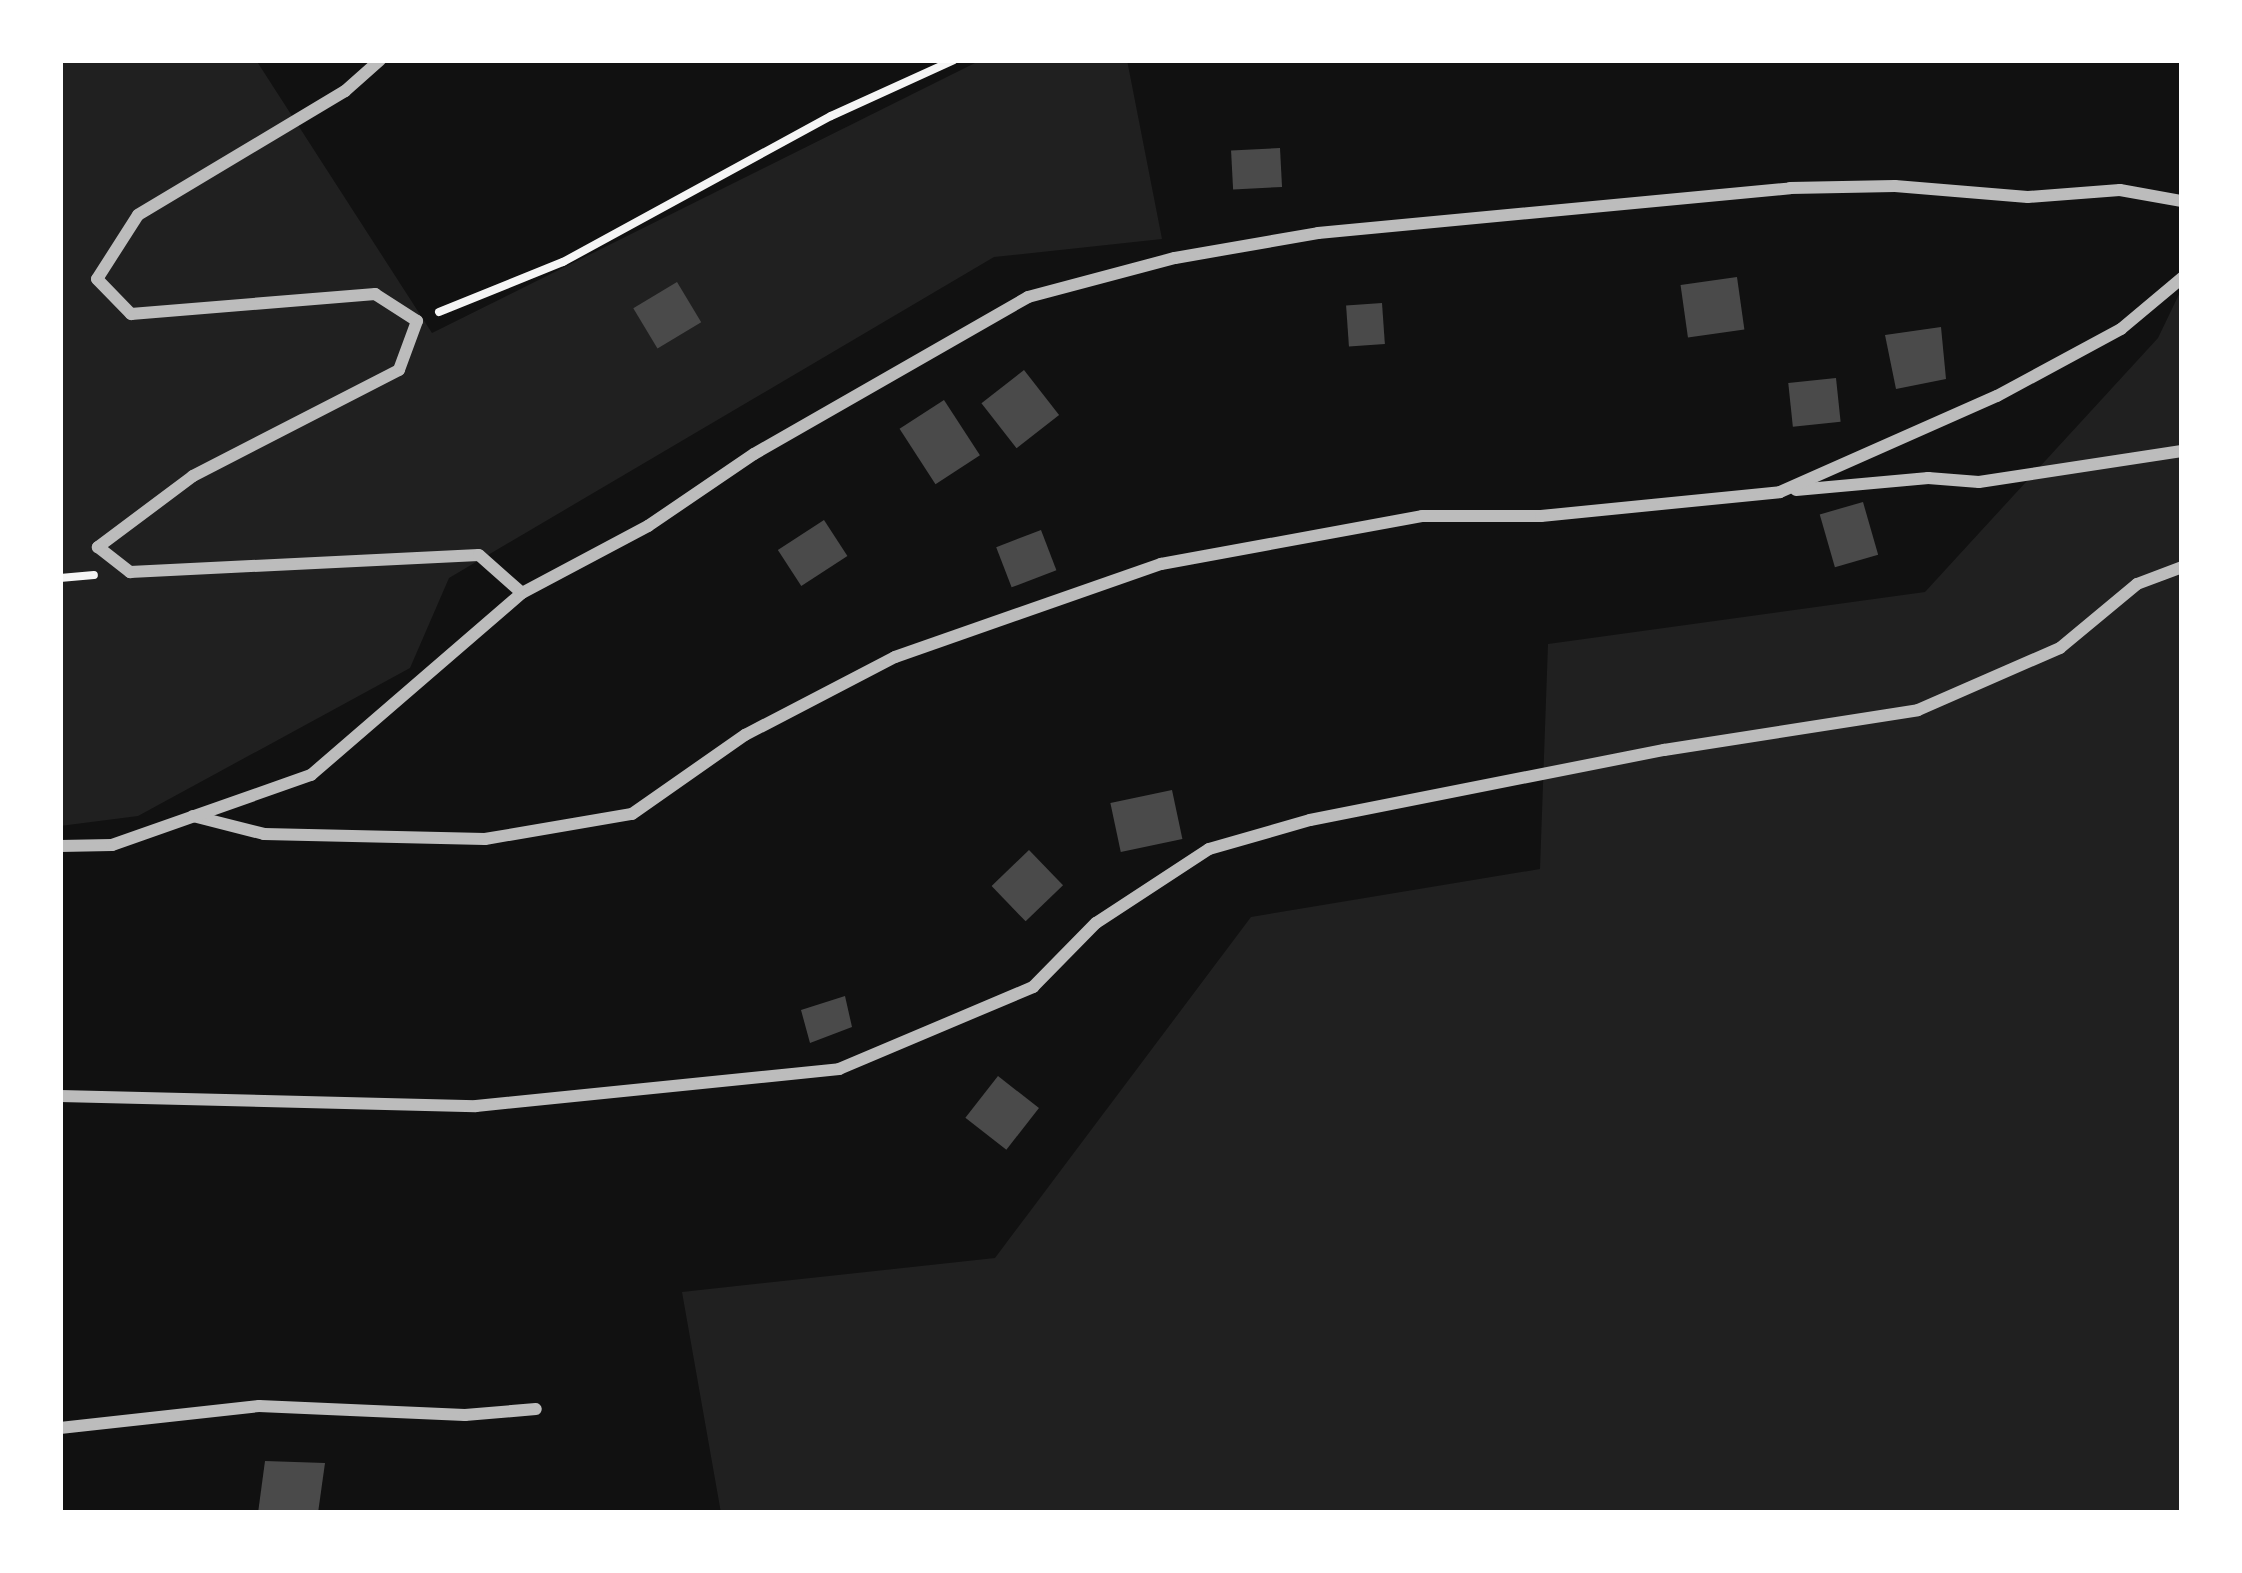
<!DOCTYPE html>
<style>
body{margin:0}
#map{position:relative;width:2242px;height:1573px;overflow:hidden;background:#111;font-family:Georgia,serif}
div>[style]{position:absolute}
.green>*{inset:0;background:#202020}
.building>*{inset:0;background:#4a4a4a;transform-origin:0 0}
.path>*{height:8px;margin:-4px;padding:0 4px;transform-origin:4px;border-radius:4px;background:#f5f5f5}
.minor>*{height:12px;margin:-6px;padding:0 6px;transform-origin:6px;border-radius:6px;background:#bcbcbc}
span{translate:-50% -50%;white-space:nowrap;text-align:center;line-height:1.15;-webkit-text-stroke:12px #fff;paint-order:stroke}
.frame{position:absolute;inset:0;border:63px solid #fff;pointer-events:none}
</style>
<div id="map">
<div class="green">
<div style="clip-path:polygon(60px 60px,256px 60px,432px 333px,981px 60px,1127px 60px,1162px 239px,994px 257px,449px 578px,410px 668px,138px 816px,60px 826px)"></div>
<div style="clip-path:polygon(2182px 288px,2182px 1513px,721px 1513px,682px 1292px,995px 1258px,1251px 917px,1540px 869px,1548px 644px,1925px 592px,2158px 338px)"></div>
</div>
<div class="building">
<div style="left:1280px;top:148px;width:39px;height:49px;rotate:87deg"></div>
<div style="left:1737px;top:277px;width:53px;height:57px;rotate:82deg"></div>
<div style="left:677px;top:282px;width:47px;height:51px;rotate:59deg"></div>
<div style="left:1382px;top:303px;width:41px;height:36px;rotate:86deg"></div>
<div style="clip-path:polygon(1941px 327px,1946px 379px,1896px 389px,1885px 335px)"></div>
<div style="left:1024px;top:370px;width:57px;height:54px;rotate:52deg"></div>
<div style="left:1836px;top:378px;width:44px;height:48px;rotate:84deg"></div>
<div style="left:944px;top:400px;width:66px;height:53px;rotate:57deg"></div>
<div style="left:1863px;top:502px;width:55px;height:45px;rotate:74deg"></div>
<div style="left:824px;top:520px;width:43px;height:55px;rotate:57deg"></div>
<div style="left:1041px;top:530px;width:43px;height:48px;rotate:69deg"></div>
<div style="left:1172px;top:790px;width:50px;height:63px;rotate:78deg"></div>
<div style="left:1029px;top:850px;width:49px;height:52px;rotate:46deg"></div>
<div style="clip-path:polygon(845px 996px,852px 1027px,810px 1043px,801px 1010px)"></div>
<div style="left:998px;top:1076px;width:52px;height:53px;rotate:38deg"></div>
<div style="clip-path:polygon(265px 1461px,325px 1463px,318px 1513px,258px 1513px)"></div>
</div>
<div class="path">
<div style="left:439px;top:312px;width:134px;rotate:-22deg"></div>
<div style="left:563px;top:262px;width:305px;rotate:-28.6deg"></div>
<div style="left:831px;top:116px;width:135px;rotate:-24.5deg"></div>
<div style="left:60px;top:578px;width:34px;rotate:-5deg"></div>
</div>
<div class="minor">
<div style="left:380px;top:60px;width:47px;rotate:138.5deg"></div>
<div style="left:345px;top:91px;width:241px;rotate:149.1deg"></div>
<div style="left:138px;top:215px;width:76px;rotate:122.6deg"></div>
<div style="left:97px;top:279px;width:49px;rotate:45.8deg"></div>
<div style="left:131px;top:314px;width:245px;rotate:-4.7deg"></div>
<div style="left:375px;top:294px;width:50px;rotate:32.7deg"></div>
<div style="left:417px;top:321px;width:52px;rotate:110.2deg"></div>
<div style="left:399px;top:370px;width:232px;rotate:152.8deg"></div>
<div style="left:193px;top:476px;width:119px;rotate:143.2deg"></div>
<div style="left:98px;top:547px;width:41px;rotate:38deg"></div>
<div style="left:130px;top:572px;width:349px;rotate:-2.8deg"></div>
<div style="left:479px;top:555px;width:57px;rotate:41.5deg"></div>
<div style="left:1796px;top:490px;width:133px;rotate:-5.2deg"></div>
<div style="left:1928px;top:478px;width:51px;rotate:4.5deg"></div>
<div style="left:1979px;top:482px;width:205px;rotate:-8.7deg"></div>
<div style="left:193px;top:816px;width:73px;rotate:14.2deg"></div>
<div style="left:264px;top:834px;width:221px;rotate:1.3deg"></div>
<div style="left:485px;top:839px;width:149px;rotate:-9.7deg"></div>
<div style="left:632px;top:814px;width:138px;rotate:-35deg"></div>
<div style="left:745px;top:735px;width:169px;rotate:-27.5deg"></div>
<div style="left:895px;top:657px;width:282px;rotate:-19.3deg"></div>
<div style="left:1161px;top:564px;width:265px;rotate:-10.4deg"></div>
<div style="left:1422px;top:516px;width:119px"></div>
<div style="left:1541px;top:516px;width:240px;rotate:-5.7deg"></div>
<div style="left:1780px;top:492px;width:237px;rotate:-23.9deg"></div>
<div style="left:1997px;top:396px;width:141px;rotate:-28.4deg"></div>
<div style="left:2121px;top:329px;width:80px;rotate:-39.9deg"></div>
<div style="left:60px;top:846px;width:52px;rotate:-1.1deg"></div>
<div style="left:112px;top:845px;width:211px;rotate:-19.4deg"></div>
<div style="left:311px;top:775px;width:279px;rotate:-40.8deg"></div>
<div style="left:522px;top:593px;width:143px;rotate:-28deg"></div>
<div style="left:648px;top:526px;width:128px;rotate:-34.2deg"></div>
<div style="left:754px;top:454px;width:316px;rotate:-29.8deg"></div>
<div style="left:1028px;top:297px;width:152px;rotate:-14.9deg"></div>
<div style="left:1175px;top:258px;width:145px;rotate:-9.9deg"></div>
<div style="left:1318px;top:233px;width:474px;rotate:-5.4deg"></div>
<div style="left:1790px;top:188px;width:105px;rotate:-1.1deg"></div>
<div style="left:1895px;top:186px;width:133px;rotate:4.7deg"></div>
<div style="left:2028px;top:197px;width:92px;rotate:-4.4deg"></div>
<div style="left:2120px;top:190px;width:63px;rotate:10.1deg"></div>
<div style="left:60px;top:1096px;width:416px;rotate:1.4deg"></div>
<div style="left:476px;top:1106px;width:365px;rotate:-5.8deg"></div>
<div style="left:839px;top:1069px;width:211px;rotate:-22.9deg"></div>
<div style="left:1033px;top:987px;width:90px;rotate:-45.5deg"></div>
<div style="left:1096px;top:923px;width:135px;rotate:-33.2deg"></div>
<div style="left:1209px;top:849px;width:105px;rotate:-16deg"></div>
<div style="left:1310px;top:820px;width:361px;rotate:-11.2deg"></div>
<div style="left:1664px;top:750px;width:257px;rotate:-8.9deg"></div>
<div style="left:1918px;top:710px;width:155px;rotate:-23.6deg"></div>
<div style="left:2060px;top:648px;width:100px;rotate:-39.7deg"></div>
<div style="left:2137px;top:584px;width:48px;rotate:-20.7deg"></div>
<div style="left:60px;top:1428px;width:200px;rotate:-6.3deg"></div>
<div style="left:259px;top:1406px;width:206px;rotate:2.5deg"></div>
<div style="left:465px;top:1415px;width:71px;rotate:-4.8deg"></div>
</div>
<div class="frame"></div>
</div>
